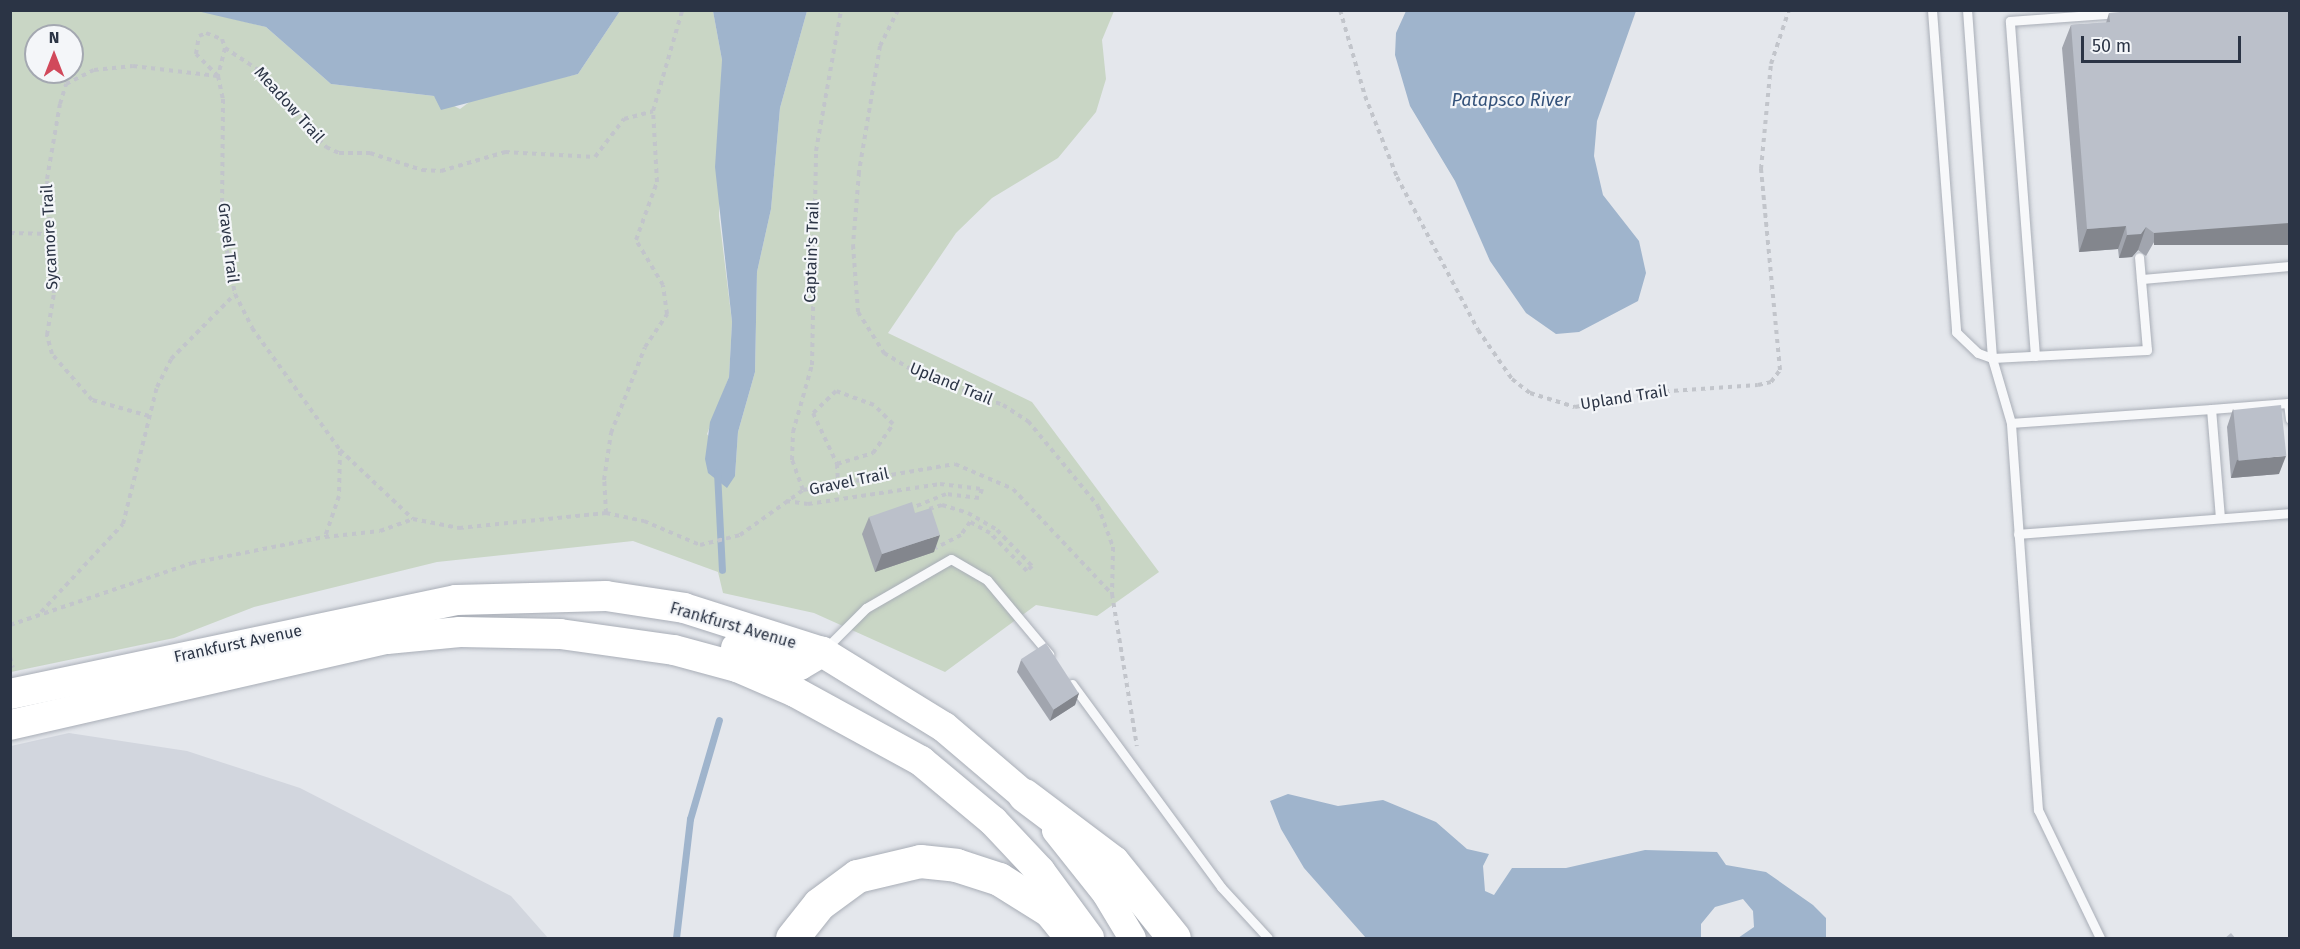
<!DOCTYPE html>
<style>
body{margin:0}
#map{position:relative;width:2300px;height:949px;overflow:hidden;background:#e4e7ec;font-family:"Fira Sans",sans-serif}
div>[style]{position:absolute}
.built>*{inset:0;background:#d2d6de}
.green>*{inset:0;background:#c9d6c5}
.water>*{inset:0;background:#9fb4cc}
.stream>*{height:7px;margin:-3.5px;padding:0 3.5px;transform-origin:3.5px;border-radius:3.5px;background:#9fb4cc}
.path>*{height:4px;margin-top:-2px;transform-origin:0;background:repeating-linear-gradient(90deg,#c2c5cb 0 4.5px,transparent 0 9px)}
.roads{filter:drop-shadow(0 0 2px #a9aeb7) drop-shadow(0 0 2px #a9aeb7)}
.service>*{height:9px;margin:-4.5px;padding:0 4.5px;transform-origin:4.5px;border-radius:4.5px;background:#f7f8fa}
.secondary>*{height:27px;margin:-13.5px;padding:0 13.5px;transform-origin:13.5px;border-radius:13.5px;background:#fff}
.primary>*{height:30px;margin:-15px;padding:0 15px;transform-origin:15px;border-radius:15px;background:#fff}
.motorway>*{height:33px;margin:-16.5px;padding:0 16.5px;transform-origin:16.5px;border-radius:16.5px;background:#fff}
.wall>*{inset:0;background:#a1a5ae}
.shaded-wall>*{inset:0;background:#83868d;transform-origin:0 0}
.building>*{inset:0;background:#bbc0ca;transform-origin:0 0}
span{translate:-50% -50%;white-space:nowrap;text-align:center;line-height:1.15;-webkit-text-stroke:4.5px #f4f6f9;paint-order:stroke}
.street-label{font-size:16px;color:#2b3445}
.water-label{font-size:18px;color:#34527a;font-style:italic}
.frame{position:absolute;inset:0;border:12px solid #2b3445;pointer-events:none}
.north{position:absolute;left:24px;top:24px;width:60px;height:60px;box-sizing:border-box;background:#f4f6f9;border:2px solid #a4a8b1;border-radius:50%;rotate:0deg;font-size:16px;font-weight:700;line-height:24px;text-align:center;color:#2b3445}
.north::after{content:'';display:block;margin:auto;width:21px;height:27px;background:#d1495b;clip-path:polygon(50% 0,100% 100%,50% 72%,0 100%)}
.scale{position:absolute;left:2081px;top:36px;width:160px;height:27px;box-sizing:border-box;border:3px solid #2b3445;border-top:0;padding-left:8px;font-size:18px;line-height:21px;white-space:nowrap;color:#2b3445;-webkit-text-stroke:4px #f4f6f9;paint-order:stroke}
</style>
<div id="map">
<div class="built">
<div style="clip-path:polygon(69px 733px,187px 751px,300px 788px,511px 896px,548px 938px,11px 938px,11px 746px)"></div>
</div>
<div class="green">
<div style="clip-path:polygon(evenodd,197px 10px,266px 27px,331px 84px,434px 96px,460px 109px,476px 97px,578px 74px,620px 11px,713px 11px,722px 60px,719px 216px,732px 322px,729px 377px,707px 434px,735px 476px,738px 432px,755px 372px,757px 272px,771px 209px,780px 108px,807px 11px,1114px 11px,1102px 40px,1106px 79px,1096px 112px,1058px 158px,992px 198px,956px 233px,888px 333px,1032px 402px,1159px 572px,1097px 616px,1036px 605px,945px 672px,814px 613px,723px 593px,718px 572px,633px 541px,437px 562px,254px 607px,174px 638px,11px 672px,10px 11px,197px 10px,36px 36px,72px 36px,72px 72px,36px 72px,36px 36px)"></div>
</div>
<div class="water">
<div style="clip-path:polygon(197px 11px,620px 11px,578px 74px,441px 110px,434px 96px,331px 84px,266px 27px)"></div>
<div style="clip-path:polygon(713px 11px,807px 11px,780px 108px,771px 209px,757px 272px,755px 372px,738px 432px,735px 476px,727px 488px,708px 473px,705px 459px,710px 422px,729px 377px,732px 322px,715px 167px,722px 60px)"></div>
<div style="clip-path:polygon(1406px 11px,1636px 11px,1597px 121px,1594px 156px,1603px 195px,1639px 241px,1646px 273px,1638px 301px,1579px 332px,1556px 334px,1526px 313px,1490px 261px,1455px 181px,1410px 106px,1395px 55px,1396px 33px)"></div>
<div style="clip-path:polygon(1288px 794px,1338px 806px,1383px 800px,1436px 822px,1467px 849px,1489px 854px,1483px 866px,1485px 891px,1494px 895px,1512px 868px,1566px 868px,1645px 850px,1717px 852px,1726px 865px,1766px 872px,1813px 905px,1826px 918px,1826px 938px,1738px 938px,1754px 927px,1753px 911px,1743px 899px,1715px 907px,1701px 924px,1701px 938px,1366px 938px,1304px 868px,1281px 829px,1270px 801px)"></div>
</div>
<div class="stream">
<div style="left:717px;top:472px;width:98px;rotate:87.1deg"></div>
<div style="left:676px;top:938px;width:120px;rotate:-83.3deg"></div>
<div style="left:690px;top:819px;width:103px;rotate:-73.7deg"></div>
</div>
<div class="path">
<div style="left:898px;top:10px;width:40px;rotate:116.6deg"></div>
<div style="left:880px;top:46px;width:128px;rotate:99.5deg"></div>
<div style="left:859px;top:172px;width:73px;rotate:94.7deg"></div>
<div style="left:853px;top:245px;width:67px;rotate:85.7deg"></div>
<div style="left:858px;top:312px;width:49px;rotate:57.6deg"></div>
<div style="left:884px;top:353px;width:33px;rotate:31deg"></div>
<div style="left:912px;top:370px;width:97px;rotate:21deg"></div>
<div style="left:1003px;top:405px;width:30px;rotate:33deg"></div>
<div style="left:1028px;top:421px;width:110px;rotate:50.5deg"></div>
<div style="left:1098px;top:506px;width:44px;rotate:69.9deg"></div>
<div style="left:1113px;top:547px;width:47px;rotate:91.2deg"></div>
<div style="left:1112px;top:594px;width:154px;rotate:80.7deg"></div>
<div style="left:1340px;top:10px;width:90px;rotate:73.8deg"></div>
<div style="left:1365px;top:96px;width:87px;rotate:68.4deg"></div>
<div style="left:1397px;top:177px;width:173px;rotate:62.1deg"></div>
<div style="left:1478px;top:330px;width:60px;rotate:55.2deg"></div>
<div style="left:1512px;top:379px;width:23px;rotate:38deg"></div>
<div style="left:1530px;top:393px;width:47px;rotate:17.3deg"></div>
<div style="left:1575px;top:407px;width:82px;rotate:-10.5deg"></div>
<div style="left:1656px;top:392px;width:102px;rotate:-3.9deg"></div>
<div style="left:1758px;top:385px;width:13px;rotate:-13deg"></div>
<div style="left:1771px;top:382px;width:15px;rotate:-53deg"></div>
<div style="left:1780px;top:370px;width:202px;rotate:-95.4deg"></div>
<div style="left:1761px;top:169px;width:105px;rotate:-84.6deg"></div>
<div style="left:1771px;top:64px;width:57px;rotate:-71.6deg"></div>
<div style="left:225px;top:48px;width:42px;rotate:33.3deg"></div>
<div style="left:260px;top:71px;width:101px;rotate:49deg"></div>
<div style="left:326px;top:147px;width:14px;rotate:25deg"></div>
<div style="left:339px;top:153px;width:31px"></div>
<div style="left:370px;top:153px;width:55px;rotate:18.1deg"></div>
<div style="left:422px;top:170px;width:19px;rotate:3deg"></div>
<div style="left:441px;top:171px;width:67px;rotate:-16.5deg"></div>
<div style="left:505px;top:152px;width:90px;rotate:3.2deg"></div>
<div style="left:595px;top:157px;width:48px;rotate:-52.7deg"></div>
<div style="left:624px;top:119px;width:30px;rotate:-15deg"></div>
<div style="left:218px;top:76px;width:31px;rotate:-135deg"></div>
<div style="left:196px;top:54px;width:18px;rotate:-81deg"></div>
<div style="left:199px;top:36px;width:8px;rotate:-23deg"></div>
<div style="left:206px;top:33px;width:17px;rotate:21deg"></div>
<div style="left:222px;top:39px;width:9px;rotate:72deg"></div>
<div style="left:225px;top:48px;width:29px;rotate:104deg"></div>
<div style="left:218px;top:76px;width:24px;rotate:78deg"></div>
<div style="left:223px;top:99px;width:125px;rotate:90.5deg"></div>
<div style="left:222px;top:224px;width:71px;rotate:79.5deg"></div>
<div style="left:235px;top:294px;width:38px;rotate:63deg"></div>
<div style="left:252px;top:328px;width:150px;rotate:54.2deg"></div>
<div style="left:340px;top:450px;width:100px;rotate:43.4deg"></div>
<div style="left:413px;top:519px;width:47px;rotate:11.1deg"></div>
<div style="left:459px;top:528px;width:148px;rotate:-5.8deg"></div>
<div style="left:606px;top:513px;width:39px;rotate:12deg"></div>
<div style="left:644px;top:521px;width:61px;rotate:23.2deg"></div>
<div style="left:700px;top:545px;width:41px;rotate:-14deg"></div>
<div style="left:740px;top:535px;width:77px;rotate:-35.5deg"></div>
<div style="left:803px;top:490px;width:154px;rotate:-9.7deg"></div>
<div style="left:955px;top:464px;width:63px;rotate:23.3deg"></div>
<div style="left:1013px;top:489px;width:144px;rotate:46.7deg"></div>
<div style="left:10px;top:233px;width:42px;rotate:1.4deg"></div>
<div style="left:149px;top:416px;width:59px;rotate:-164.3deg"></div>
<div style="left:92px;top:400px;width:61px;rotate:-131deg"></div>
<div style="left:52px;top:354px;width:20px;rotate:-105deg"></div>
<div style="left:47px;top:335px;width:43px;rotate:-80.5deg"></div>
<div style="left:54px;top:293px;width:114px;rotate:-93.5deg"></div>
<div style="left:47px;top:179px;width:76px;rotate:-80.2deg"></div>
<div style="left:60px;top:104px;width:21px;rotate:-73deg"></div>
<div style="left:66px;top:84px;width:31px;rotate:-27deg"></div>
<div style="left:94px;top:70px;width:39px;rotate:-6deg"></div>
<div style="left:133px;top:66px;width:85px;rotate:6.8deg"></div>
<div style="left:340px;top:451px;width:45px;rotate:91.3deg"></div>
<div style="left:339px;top:496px;width:43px;rotate:108.9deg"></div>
<div style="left:325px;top:537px;width:55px;rotate:-6.2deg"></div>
<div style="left:380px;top:531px;width:35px;rotate:-20deg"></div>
<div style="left:837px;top:464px;width:38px;rotate:-17deg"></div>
<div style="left:873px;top:453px;width:35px;rotate:-55deg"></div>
<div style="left:893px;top:424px;width:27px;rotate:-135deg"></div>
<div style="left:874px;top:405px;width:40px;rotate:-159.8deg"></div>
<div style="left:836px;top:391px;width:32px;rotate:136deg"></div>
<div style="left:813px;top:413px;width:56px;rotate:64.8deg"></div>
<div style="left:837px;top:464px;width:20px;rotate:87deg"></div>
<div style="left:803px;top:490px;width:32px;rotate:-110deg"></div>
<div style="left:792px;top:460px;width:28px;rotate:-88deg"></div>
<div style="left:793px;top:432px;width:70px;rotate:-74.2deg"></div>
<div style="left:812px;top:365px;width:214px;rotate:-88.9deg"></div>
<div style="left:816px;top:151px;width:143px;rotate:-79.9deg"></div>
<div style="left:786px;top:501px;width:22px;rotate:8deg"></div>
<div style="left:808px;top:504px;width:134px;rotate:-8.6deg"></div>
<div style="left:940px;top:484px;width:42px;rotate:6.8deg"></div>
<div style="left:982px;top:489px;width:9px;rotate:108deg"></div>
<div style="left:979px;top:498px;width:33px;rotate:-173deg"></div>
<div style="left:946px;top:494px;width:40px;rotate:158deg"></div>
<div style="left:929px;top:509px;width:14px;rotate:-17deg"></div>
<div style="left:942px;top:505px;width:27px;rotate:17deg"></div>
<div style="left:968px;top:513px;width:34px;rotate:30deg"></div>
<div style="left:997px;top:530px;width:50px;rotate:45.8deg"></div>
<div style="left:1032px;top:566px;width:7px;rotate:135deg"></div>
<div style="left:1027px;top:571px;width:53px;rotate:-134.2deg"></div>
<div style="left:990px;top:533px;width:23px;rotate:-151deg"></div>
<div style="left:970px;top:522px;width:16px;rotate:125deg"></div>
<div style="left:961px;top:535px;width:29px;rotate:153deg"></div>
<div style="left:606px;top:513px;width:33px;rotate:-93deg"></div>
<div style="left:604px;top:480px;width:48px;rotate:-81.5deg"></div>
<div style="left:611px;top:433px;width:92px;rotate:-68.4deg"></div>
<div style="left:645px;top:347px;width:40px;rotate:-56deg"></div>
<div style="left:667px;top:314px;width:29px;rotate:-98deg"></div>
<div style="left:663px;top:285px;width:52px;rotate:-121deg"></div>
<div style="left:636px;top:240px;width:62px;rotate:-70.1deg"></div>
<div style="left:657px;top:182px;width:71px;rotate:-93.2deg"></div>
<div style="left:653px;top:111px;width:104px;rotate:-73.8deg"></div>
<div style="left:41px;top:612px;width:120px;rotate:-47deg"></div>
<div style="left:123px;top:524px;width:141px;rotate:-76.1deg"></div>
<div style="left:157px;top:387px;width:31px;rotate:-63deg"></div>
<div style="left:171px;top:359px;width:91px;rotate:-45.4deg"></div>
<div style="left:10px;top:625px;width:192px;rotate:-18.8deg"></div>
<div style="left:192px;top:563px;width:136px;rotate:-11.1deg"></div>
<div style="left:10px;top:657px;width:11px;rotate:75deg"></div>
</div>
<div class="roads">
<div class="service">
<div style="left:1932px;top:10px;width:323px;rotate:85.7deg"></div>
<div style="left:1956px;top:332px;width:30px;rotate:44deg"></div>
<div style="left:1978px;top:353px;width:15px;rotate:20deg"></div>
<div style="left:1992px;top:358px;width:349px;rotate:-94.1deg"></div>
<div style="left:2141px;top:279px;width:150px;rotate:-5deg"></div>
<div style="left:2035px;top:356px;width:336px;rotate:-94.3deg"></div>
<div style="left:2010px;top:21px;width:109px;rotate:-4.2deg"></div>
<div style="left:2011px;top:423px;width:200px;rotate:-4deg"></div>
<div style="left:2220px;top:518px;width:109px;rotate:-94.7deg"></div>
<div style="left:2211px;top:409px;width:77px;rotate:-4.5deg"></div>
<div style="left:2288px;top:403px;width:16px;rotate:83deg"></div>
<div style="left:2018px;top:534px;width:273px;rotate:-4.4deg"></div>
<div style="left:825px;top:649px;width:58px;rotate:-45deg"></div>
<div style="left:866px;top:608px;width:98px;rotate:-30deg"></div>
<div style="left:951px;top:559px;width:42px;rotate:30.3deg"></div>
<div style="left:987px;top:580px;width:97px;rotate:50deg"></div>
<div style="left:1072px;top:684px;width:252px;rotate:53.7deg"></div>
<div style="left:1221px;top:887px;width:69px;rotate:47.3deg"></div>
<div style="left:2100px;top:938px;width:142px;rotate:-115.8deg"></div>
<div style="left:2038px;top:810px;width:388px;rotate:-94deg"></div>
<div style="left:2011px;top:423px;width:68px;rotate:-106.3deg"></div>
<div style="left:1992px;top:358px;width:155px;rotate:-3deg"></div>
<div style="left:2147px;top:350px;width:93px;rotate:-94.9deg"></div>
</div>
<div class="secondary">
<div style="left:1055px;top:830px;width:80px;rotate:51.6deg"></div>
<div style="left:1105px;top:893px;width:52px;rotate:59deg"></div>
</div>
<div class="primary">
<div style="left:736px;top:648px;width:66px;rotate:14.9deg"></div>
<div style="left:800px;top:665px;width:26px;rotate:-31deg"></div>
<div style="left:10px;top:694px;width:456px;rotate:-11.9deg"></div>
<div style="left:456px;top:600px;width:150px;rotate:-1.5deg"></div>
<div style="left:606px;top:596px;width:79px;rotate:8.7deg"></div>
<div style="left:684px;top:608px;width:145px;rotate:17.7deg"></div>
<div style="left:822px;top:652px;width:143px;rotate:31.6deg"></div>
<div style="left:944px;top:727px;width:105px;rotate:40.4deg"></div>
<div style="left:10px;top:725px;width:387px;rotate:-12.9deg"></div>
<div style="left:387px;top:639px;width:73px;rotate:-5.5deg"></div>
<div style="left:460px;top:632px;width:100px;rotate:1.1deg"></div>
<div style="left:560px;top:634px;width:115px;rotate:8deg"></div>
<div style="left:674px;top:650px;width:65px;rotate:15.1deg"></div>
<div style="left:737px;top:667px;width:63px;rotate:23.3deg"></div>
<div style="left:795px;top:692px;width:144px;rotate:28.7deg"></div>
<div style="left:921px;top:761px;width:94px;rotate:39.8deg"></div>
<div style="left:993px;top:821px;width:69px;rotate:46.8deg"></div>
<div style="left:1040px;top:871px;width:83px;rotate:53.8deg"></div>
</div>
<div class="motorway">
<div style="left:1024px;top:795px;width:111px;rotate:37deg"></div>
<div style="left:1113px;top:862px;width:97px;rotate:51.2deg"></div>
<div style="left:792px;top:938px;width:43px;rotate:-51.5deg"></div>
<div style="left:819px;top:904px;width:47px;rotate:-36.4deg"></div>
<div style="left:857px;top:876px;width:65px;rotate:-13.4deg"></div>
<div style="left:920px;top:861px;width:36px;rotate:6deg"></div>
<div style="left:956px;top:865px;width:45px;rotate:18deg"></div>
<div style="left:999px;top:879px;width:60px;rotate:32.1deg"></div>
<div style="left:1050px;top:911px;width:35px;rotate:51deg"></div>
</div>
</div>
<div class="wall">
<div style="clip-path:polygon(2289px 10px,2146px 256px,2138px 250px,2132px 257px,2119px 258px,2118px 249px,2079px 252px,2062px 48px,2071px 25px,2106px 23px,2109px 13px)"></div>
<div style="clip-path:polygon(2233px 409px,2279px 474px,2231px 478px,2227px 427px)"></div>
<div style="clip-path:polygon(915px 513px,934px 552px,875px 572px,862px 534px,869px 517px)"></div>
<div style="clip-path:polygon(1021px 660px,1079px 693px,1075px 705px,1050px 721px,1017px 672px)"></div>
</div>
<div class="shaded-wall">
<div style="left:2289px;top:223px;width:22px;height:135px;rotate:90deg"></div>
<div style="clip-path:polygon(2126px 226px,2118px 249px,2079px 252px,2087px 229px)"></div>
<div style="clip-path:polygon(2146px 227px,2138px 250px,2132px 257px,2119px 258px,2127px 235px)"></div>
<div style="clip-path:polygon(2286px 456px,2279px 474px,2231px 478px,2237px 460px)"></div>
<div style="clip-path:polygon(940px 535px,934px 552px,875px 572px,882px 554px)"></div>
<div style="clip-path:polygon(1079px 693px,1075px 705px,1050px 721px,1054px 709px)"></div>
</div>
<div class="building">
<div style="clip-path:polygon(2142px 10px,2289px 10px,2289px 223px,2154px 233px,2146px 227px,2141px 234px,2127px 235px,2126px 226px,2087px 229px,2071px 25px,2110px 22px,2109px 13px)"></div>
<div style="left:2281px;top:405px;width:51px;height:48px;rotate:84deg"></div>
<div style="clip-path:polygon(912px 502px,915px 513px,931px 508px,940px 535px,882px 554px,869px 517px)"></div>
<div style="left:1046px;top:643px;width:60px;height:30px;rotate:57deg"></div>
<div style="clip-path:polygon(2231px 933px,2236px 939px,2224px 939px)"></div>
</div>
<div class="street-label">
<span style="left:289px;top:105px;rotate:48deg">Meadow Trail</span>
<span style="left:50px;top:237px;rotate:-93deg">Sycamore Trail</span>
<span style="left:228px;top:243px;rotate:83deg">Gravel Trail</span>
<span style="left:812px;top:252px;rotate:-88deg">Captain's Trail</span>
<span style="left:951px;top:384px;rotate:22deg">Upland Trail</span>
<span style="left:1624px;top:398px;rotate:-9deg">Upland Trail</span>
<span style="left:849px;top:482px;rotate:-12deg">Gravel Trail</span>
<span style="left:733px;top:626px;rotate:16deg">Frankfurst Avenue</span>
<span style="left:238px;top:644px;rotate:-12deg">Frankfurst Avenue</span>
</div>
<div class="water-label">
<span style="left:1511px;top:100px">Patapsco River</span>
</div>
<div class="frame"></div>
<div class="north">N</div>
<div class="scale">50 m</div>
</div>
